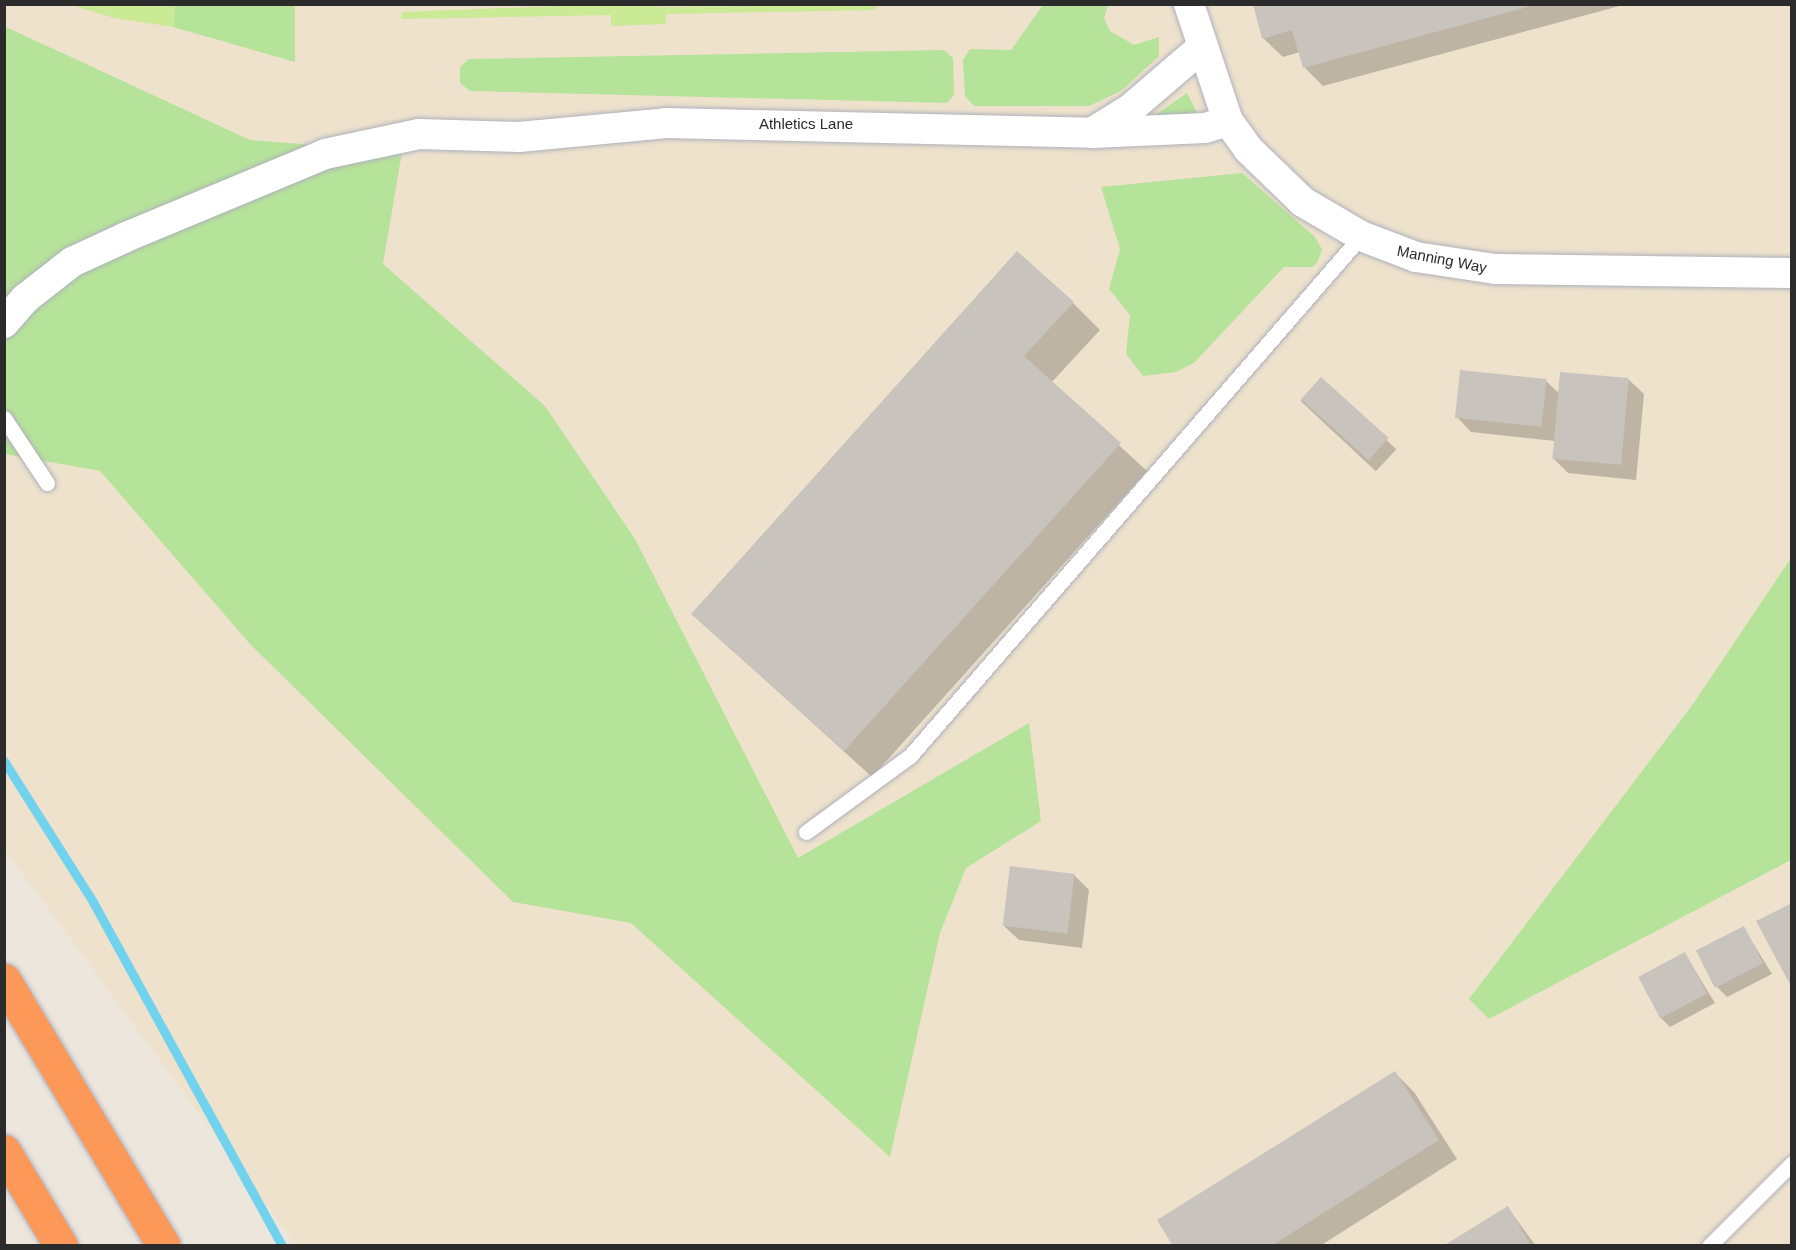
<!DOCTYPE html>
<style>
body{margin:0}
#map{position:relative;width:1796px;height:1250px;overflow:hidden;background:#ede6dd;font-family:Arial,sans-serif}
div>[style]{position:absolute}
.education>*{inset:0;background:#eee2cd}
.green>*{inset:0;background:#b6e39a}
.pitch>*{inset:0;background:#caea96}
.shadow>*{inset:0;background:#0003;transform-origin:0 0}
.stream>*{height:9px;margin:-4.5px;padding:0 4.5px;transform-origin:4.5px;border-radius:4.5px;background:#71d2ee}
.building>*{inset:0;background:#c8c3bd;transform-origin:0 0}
.roads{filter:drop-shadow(0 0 2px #aeb1bb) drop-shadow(0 0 2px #aeb1bb)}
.lane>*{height:15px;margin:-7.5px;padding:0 7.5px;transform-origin:7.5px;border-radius:7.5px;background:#fff}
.street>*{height:30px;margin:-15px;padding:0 15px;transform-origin:15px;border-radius:15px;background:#fff}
.highway>*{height:33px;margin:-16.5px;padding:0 16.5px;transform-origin:16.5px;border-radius:16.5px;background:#fd9958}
span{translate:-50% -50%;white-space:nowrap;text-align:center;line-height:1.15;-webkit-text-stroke:5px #fff;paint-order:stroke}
.street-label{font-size:15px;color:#2b2b2b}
.frame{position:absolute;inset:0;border:6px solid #2b2b2b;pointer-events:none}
</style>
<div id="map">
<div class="education">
<div style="clip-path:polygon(4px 5px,1791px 5px,1791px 1245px,296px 1245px,5px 850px)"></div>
</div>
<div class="green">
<div style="clip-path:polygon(175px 5px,295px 5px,295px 62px,173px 27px)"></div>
<div style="clip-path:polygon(1043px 5px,1108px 5px,1104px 18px,1110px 31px,1134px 45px,1159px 37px,1159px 56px,1121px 91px,1089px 106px,974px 106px,965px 96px,963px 60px,970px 49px,1011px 50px)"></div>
<div style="clip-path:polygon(4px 26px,250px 140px,402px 152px,383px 264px,545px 406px,635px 539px,798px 858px,1029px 723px,1041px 821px,966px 868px,940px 933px,890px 1157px,631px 923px,513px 902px,250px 644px,100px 471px,5px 454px)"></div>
<div style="clip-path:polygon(944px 50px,953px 58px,954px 95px,947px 103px,470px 91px,460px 83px,460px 67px,469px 59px)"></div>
<div style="clip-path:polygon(1187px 93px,1201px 121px,1148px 120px)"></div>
<div style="clip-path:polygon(1242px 173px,1315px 237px,1322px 249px,1318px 261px,1313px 267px,1284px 267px,1194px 363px,1176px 372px,1143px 376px,1126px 354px,1130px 315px,1109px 289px,1120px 249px,1101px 187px)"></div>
<div style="clip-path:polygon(1791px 558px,1791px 860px,1489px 1019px,1469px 999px,1693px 704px)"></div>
</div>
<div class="pitch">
<div style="clip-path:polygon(611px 4px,666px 7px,876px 5px,875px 10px,666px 14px,666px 24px,611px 26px,611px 15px,401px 19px,402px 12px)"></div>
<div style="clip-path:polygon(71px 5px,175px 5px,173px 27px,114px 18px)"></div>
</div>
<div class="shadow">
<div style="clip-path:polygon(1254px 4px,1627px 4px,1323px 86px,1304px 67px,1300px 52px,1283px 57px,1263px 38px)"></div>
<div style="clip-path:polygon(1073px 303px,1100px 330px,1051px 383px,1147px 471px,872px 777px,693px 614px)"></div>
<div style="left:1321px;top:379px;width:103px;height:30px;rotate:43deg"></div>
<div style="clip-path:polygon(1629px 380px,1644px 394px,1636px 480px,1568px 473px,1554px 459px,1555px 441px,1471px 432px,1457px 417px,1546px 381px,1560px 394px)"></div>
<div style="clip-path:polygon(1074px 875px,1089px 890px,1082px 948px,1019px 940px,1004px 926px)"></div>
<div style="clip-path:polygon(1743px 927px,1772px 974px,1727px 997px,1717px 987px)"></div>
<div style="clip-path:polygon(1685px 954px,1715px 1003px,1670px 1027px,1660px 1017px)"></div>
<div style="clip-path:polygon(1395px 1073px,1414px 1092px,1457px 1159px,1320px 1246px,1175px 1246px)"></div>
<div style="clip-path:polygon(1508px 1208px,1536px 1246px,1446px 1246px)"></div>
</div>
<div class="stream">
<div style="left:4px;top:761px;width:167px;rotate:57.7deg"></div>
<div style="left:93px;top:902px;width:393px;rotate:61.2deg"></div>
</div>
<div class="building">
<div style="clip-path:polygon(1253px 4px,1535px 4px,1535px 5px,1303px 68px,1292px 30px,1262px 39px)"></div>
<div style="clip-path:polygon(1017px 251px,1074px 302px,1024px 356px,1121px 443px,844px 751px,691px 614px)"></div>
<div style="left:1460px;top:370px;width:87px;height:48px;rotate:6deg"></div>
<div style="left:1560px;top:372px;width:69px;height:87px;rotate:5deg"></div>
<div style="left:1321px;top:377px;width:91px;height:30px;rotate:42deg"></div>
<div style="left:1010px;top:866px;width:65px;height:60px;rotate:7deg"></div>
<div style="clip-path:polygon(1792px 903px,1792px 988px,1756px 921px)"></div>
<div style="left:1744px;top:926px;width:42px;height:54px;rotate:63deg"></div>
<div style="left:1685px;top:952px;width:47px;height:53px;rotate:62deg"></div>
<div style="clip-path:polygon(1395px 1071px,1439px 1140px,1271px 1246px,1173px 1246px,1157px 1220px)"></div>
<div style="clip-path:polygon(1508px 1206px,1531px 1246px,1443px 1246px)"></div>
</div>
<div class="roads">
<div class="lane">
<div style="left:4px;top:418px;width:78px;rotate:56.5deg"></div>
<div style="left:806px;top:832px;width:129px;rotate:-36.2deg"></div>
<div style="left:910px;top:756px;width:688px;rotate:-49.06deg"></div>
<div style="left:1709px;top:1246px;width:117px;rotate:-45deg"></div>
</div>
<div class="street">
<div style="left:1189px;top:4px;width:123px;rotate:71.6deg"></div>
<div style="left:1228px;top:121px;width:34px;rotate:54deg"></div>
<div style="left:1248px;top:149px;width:76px;rotate:43.9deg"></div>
<div style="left:1303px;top:202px;width:67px;rotate:30.4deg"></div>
<div style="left:1361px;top:236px;width:59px;rotate:20.9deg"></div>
<div style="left:1416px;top:257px;width:80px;rotate:8.6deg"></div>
<div style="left:1495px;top:269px;width:297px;rotate:0.8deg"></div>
<div style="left:1095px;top:131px;width:40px;rotate:-32deg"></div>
<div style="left:1129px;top:110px;width:95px;rotate:-40.7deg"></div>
<div style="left:4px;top:323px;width:33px;rotate:-49deg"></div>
<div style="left:26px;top:298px;width:58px;rotate:-38deg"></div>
<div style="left:72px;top:262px;width:60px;rotate:-24.8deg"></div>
<div style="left:126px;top:237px;width:216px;rotate:-22.6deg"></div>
<div style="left:325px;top:154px;width:96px;rotate:-12deg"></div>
<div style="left:419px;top:134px;width:100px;rotate:1.7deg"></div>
<div style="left:519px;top:137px;width:148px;rotate:-5.4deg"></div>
<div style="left:666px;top:123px;width:427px;rotate:1.3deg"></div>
<div style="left:1093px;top:133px;width:112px;rotate:-2.6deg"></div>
<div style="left:1205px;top:128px;width:24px;rotate:-17deg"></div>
</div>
<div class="highway">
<div style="left:4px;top:980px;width:310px;rotate:59deg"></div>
<div style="left:4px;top:1151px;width:111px;rotate:59deg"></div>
</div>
</div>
<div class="street-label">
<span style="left:806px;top:124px">Athletics Lane</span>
<span style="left:1442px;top:259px;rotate:11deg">Manning Way</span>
</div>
<div class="frame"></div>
</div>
